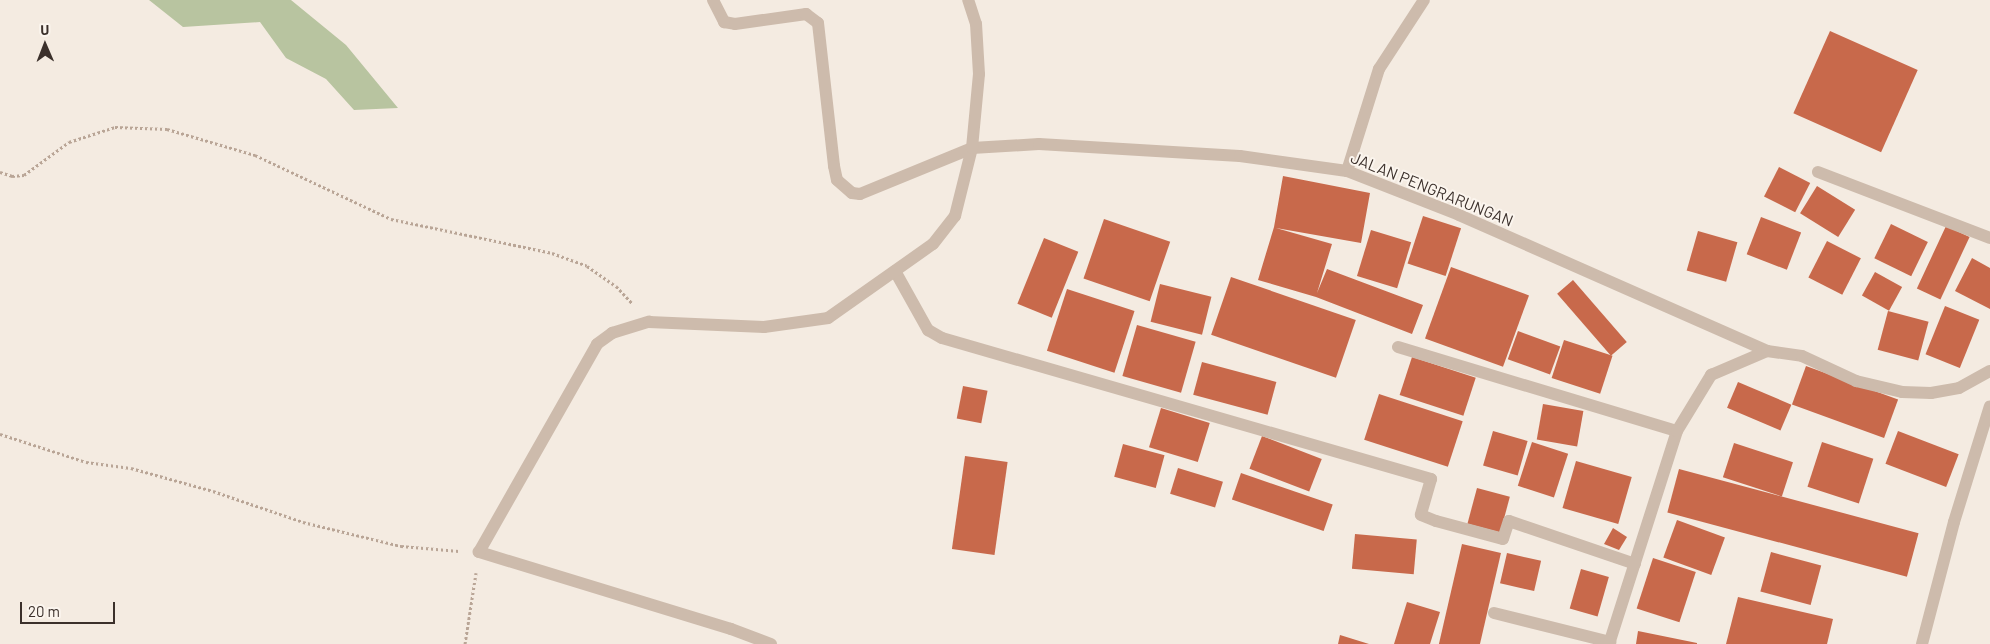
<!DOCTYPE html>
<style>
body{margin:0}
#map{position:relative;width:1990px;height:644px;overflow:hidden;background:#f4ebe1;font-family:Barlow,sans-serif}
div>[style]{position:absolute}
.green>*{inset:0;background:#b8c4a0}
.building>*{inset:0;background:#c8694b;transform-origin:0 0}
.path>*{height:3px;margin-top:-1.5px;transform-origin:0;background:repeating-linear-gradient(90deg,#b9a596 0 2.5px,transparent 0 5px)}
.minor>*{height:12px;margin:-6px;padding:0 6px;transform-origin:6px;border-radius:6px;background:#cdbbac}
span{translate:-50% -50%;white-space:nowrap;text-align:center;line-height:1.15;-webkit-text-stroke:4px #fbf5ee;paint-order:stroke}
.street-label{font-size:16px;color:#3b302b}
.north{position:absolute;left:20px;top:20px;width:50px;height:50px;-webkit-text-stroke:4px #fbf5ee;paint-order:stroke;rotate:359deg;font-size:14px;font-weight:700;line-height:20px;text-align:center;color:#3b302b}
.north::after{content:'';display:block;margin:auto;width:18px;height:22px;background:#3b302b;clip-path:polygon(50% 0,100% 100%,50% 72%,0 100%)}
.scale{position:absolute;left:20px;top:602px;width:95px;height:22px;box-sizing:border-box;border:2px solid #3b302b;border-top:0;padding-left:6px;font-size:15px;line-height:18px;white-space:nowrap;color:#3b302b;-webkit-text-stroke:4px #fbf5ee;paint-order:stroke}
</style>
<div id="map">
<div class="green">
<div style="clip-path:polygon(149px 0,291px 0,346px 45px,398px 108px,354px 110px,326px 79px,286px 58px,260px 22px,183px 27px)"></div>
</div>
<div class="building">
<div style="left:1830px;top:31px;width:96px;height:90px;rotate:24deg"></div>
<div style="left:1779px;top:167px;width:35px;height:33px;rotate:27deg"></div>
<div style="clip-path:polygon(1283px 176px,1370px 193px,1361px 243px,1276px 228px,1332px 244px,1317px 293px,1327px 269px,1423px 305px,1412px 334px,1316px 297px,1258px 280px,1274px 227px)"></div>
<div style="left:1817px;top:186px;width:45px;height:32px;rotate:32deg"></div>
<div style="left:1423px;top:216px;width:40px;height:50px;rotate:18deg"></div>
<div style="left:1761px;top:217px;width:43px;height:40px;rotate:21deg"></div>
<div style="left:1104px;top:219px;width:70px;height:63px;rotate:19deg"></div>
<div style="left:1891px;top:224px;width:41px;height:38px;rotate:26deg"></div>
<div style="left:1946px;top:226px;width:26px;height:69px;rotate:25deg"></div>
<div style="left:1371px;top:230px;width:42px;height:48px;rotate:17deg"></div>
<div style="left:1698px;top:231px;width:41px;height:41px;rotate:16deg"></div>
<div style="left:1044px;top:238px;width:37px;height:71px;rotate:22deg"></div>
<div style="left:1827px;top:241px;width:38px;height:41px;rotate:27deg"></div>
<div style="clip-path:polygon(1972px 258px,1990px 268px,1990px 309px,1955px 291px)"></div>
<div style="left:1451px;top:267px;width:83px;height:76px;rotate:20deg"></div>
<div style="left:1875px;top:272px;width:31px;height:27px;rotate:29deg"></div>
<div style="left:1231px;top:277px;width:132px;height:61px;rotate:19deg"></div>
<div style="left:1573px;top:280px;width:82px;height:21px;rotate:49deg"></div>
<div style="left:1160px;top:284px;width:53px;height:39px;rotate:14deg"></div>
<div style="left:1067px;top:289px;width:71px;height:65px;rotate:18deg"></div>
<div style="left:1945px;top:306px;width:37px;height:52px;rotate:22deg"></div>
<div style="left:1888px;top:311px;width:42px;height:40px;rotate:15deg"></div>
<div style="left:1137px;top:325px;width:61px;height:53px;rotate:16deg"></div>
<div style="left:1518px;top:331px;width:45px;height:30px;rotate:20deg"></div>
<div style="left:1564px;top:340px;width:51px;height:40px;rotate:18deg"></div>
<div style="left:1412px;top:357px;width:67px;height:40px;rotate:18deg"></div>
<div style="left:1202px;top:362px;width:77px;height:34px;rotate:15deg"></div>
<div style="left:1806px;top:366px;width:98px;height:41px;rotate:20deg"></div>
<div style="left:1738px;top:382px;width:58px;height:28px;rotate:23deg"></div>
<div style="left:963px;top:386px;width:25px;height:33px;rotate:11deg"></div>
<div style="left:1379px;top:394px;width:88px;height:48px;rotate:18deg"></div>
<div style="left:1543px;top:404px;width:41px;height:36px;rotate:10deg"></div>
<div style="left:1161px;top:408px;width:51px;height:41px;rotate:17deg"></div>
<div style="left:1493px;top:431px;width:36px;height:36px;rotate:16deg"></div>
<div style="left:1898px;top:431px;width:65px;height:35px;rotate:21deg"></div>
<div style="left:1262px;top:436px;width:64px;height:35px;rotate:21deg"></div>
<div style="left:1532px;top:442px;width:38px;height:46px;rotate:18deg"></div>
<div style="left:1822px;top:442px;width:54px;height:47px;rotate:18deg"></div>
<div style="left:1734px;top:443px;width:62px;height:36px;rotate:18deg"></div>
<div style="left:1123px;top:444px;width:43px;height:34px;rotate:15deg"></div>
<div style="left:965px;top:456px;width:43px;height:94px;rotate:8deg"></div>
<div style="left:1576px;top:461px;width:58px;height:49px;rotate:16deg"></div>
<div style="left:1178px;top:468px;width:47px;height:27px;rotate:17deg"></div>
<div style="left:1679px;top:469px;width:248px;height:45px;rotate:15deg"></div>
<div style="left:1241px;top:473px;width:97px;height:28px;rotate:19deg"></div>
<div style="left:1477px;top:488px;width:34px;height:37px;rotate:15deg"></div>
<div style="left:1677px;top:520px;width:51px;height:40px;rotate:20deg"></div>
<div style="clip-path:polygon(1613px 528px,1627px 537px,1619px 550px,1604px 544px)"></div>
<div style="left:1355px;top:534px;width:62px;height:35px;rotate:5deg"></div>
<div style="left:1462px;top:544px;width:40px;height:103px;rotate:13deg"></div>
<div style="left:1771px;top:552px;width:52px;height:41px;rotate:15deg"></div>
<div style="left:1507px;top:553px;width:35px;height:31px;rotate:13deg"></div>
<div style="left:1653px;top:558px;width:45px;height:53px;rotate:18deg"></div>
<div style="left:1581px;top:569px;width:29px;height:41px;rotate:16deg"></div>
<div style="clip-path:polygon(1738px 597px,1833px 619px,1827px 644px,1726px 644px)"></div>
<div style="clip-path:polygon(1407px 602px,1440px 612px,1430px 644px,1394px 644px)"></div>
<div style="clip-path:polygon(1638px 631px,1697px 643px,1697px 644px,1636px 644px)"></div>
<div style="clip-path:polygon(1340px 635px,1369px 644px,1338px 644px)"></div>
</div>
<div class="path">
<div style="left:0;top:172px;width:13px;rotate:18deg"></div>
<div style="left:12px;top:176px;width:12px;rotate:-5deg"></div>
<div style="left:24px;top:175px;width:56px;rotate:-36.3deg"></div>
<div style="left:69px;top:142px;width:48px;rotate:-18.1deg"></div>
<div style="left:115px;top:127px;width:52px;rotate:2.2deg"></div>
<div style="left:167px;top:129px;width:92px;rotate:16.5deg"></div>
<div style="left:255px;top:155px;width:150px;rotate:25.2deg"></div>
<div style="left:391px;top:219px;width:165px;rotate:11.9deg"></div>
<div style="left:552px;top:253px;width:37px;rotate:20deg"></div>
<div style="left:587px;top:266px;width:35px;rotate:35deg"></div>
<div style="left:616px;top:286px;width:23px;rotate:47deg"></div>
<div style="left:0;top:434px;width:90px;rotate:18deg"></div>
<div style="left:86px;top:462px;width:45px;rotate:7.6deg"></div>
<div style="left:131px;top:468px;width:85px;rotate:15.7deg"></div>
<div style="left:213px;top:491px;width:95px;rotate:19deg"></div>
<div style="left:303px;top:522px;width:101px;rotate:13.8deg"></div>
<div style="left:401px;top:546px;width:58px;rotate:4.9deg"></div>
<div style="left:465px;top:644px;width:72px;rotate:-81.2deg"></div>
</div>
<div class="minor">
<div style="left:713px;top:0;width:25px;rotate:63deg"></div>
<div style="left:724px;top:22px;width:11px;rotate:10deg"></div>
<div style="left:735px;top:24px;width:72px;rotate:-8deg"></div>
<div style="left:806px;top:14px;width:15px;rotate:37deg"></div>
<div style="left:818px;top:23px;width:144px;rotate:83.6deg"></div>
<div style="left:834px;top:166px;width:14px;rotate:78deg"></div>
<div style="left:837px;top:180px;width:20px;rotate:41deg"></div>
<div style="left:852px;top:193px;width:8px;rotate:7deg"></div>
<div style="left:860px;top:194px;width:121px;rotate:-22.3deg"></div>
<div style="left:972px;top:148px;width:67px;rotate:-3.4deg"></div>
<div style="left:1039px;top:144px;width:201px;rotate:3.4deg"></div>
<div style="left:1240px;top:156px;width:108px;rotate:8deg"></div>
<div style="left:1347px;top:171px;width:120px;rotate:21.4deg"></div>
<div style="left:1459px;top:215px;width:337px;rotate:23.8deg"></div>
<div style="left:1347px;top:171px;width:107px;rotate:-72.6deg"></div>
<div style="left:1379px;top:69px;width:82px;rotate:-56.9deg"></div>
<div style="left:1818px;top:172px;width:184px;rotate:21deg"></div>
<div style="left:895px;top:271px;width:68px;rotate:60.8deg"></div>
<div style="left:928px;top:330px;width:16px;rotate:30deg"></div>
<div style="left:942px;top:338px;width:509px;rotate:16.08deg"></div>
<div style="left:1431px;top:479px;width:37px;rotate:106deg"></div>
<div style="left:1421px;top:515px;width:16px;rotate:22deg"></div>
<div style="left:1436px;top:521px;width:69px;rotate:15deg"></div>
<div style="left:1503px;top:539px;width:19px;rotate:-72deg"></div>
<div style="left:1509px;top:521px;width:133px;rotate:18.8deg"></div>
<div style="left:1398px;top:347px;width:291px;rotate:16.8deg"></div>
<div style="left:1494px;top:613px;width:120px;rotate:14deg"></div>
<div style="left:771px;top:644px;width:43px;rotate:-159.4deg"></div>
<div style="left:731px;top:629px;width:264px;rotate:-163deg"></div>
<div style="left:479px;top:552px;width:239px;rotate:-60.4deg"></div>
<div style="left:597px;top:344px;width:19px;rotate:-36deg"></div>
<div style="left:612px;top:333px;width:39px;rotate:-17deg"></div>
<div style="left:649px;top:322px;width:115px;rotate:2.5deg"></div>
<div style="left:764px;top:327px;width:65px;rotate:-8deg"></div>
<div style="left:828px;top:318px;width:128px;rotate:-35.2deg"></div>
<div style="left:933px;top:244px;width:36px;rotate:-52deg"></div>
<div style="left:955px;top:216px;width:70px;rotate:-76deg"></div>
<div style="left:972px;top:148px;width:74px;rotate:-84.6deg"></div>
<div style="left:979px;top:74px;width:50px;rotate:-93.4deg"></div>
<div style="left:976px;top:24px;width:25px;rotate:-108deg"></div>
<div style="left:1609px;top:644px;width:224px;rotate:-72.3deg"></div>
<div style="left:1677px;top:431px;width:66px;rotate:-58.7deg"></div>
<div style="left:1711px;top:375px;width:61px;rotate:-23.2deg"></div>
<div style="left:1767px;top:351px;width:35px;rotate:8deg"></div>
<div style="left:1802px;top:356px;width:60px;rotate:24.8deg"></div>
<div style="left:1856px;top:381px;width:47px;rotate:13.4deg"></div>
<div style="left:1902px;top:392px;width:29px;rotate:2deg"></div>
<div style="left:1931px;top:393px;width:28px;rotate:-10deg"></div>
<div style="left:1959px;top:388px;width:35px;rotate:-29deg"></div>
<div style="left:1922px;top:644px;width:126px;rotate:-75.3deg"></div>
<div style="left:1954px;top:522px;width:121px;rotate:-72.8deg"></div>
</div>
<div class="street-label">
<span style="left:1432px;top:189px;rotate:22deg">JALAN PENGRARUNGAN</span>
</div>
<div class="north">U</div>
<div class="scale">20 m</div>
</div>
